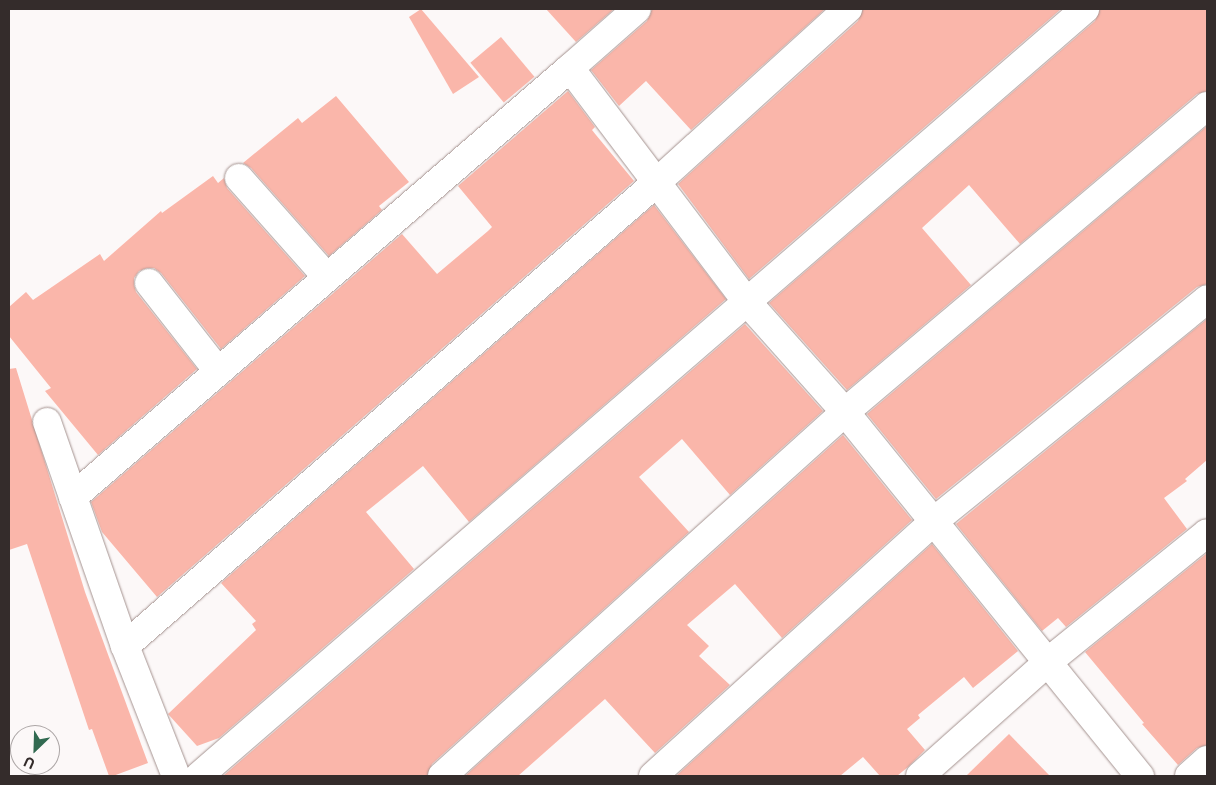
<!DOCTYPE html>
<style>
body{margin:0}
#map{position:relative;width:1216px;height:785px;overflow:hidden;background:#fcf8f8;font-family:Inter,sans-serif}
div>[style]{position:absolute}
.building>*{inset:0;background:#fab6aa;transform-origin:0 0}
.roads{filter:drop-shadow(0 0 1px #a4928f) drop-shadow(0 0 1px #a4928f)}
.minor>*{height:28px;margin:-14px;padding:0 14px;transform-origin:14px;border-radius:14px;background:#fff}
span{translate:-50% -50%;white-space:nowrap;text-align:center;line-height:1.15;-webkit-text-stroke:4px #fcf8f8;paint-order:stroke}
.frame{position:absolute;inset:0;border:10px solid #342c2b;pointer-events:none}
.north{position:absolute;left:10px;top:725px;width:50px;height:50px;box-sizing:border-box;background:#fcf8f8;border:1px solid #aca6a6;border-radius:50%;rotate:204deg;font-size:14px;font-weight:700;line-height:20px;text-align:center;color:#342c2b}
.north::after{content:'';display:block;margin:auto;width:18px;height:22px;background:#326a51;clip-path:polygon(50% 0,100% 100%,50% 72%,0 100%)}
</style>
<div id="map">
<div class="building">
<div style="clip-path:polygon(421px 9px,479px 77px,453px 94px,409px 17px)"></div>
<div style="clip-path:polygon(546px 9px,614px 9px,576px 42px)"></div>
<div style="clip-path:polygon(652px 9px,825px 9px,691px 130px,646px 81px,619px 106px,591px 70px,647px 21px)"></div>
<div style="clip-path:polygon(863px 9px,1061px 9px,749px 279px,678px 184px,858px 21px)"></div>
<div style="clip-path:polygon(1100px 9px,1207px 9px,1207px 91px,1197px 94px,1020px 244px,969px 185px,922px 228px,971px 285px,847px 390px,769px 303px,1095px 21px)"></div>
<div style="left:501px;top:37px;width:52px;height:40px;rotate:50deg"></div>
<div style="clip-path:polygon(568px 91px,595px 127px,592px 130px,596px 135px,634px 181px,157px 597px,102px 532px,91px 502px,402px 234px,437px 274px,488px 231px,492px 227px,458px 186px)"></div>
<div style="clip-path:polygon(336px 96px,409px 182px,379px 206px,382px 210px,329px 256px,251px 168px,243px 163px,298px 118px,302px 123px)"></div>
<div style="clip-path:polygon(1207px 126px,1207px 284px,1197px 287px,936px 499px,867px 414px)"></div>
<div style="clip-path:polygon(213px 176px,218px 183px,224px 178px,227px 188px,305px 276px,221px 349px,161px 273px,154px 268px,147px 268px,139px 271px,134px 278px,134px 285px,136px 292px,197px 369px,98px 455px,45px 391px,51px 388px,9px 336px,9px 307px,26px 292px,33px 300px,100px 254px,104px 261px,161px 211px,162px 213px)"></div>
<div style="clip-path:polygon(654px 205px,726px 299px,469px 522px,423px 466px,366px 512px,414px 569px,219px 738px,197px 746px,168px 714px,256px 630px,252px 624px,256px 621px,221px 583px)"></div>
<div style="clip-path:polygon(1207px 319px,1207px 460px,1185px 479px,1187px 481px,1164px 498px,1187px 529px,1066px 627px,1058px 618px,1042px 631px,956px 524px)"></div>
<div style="clip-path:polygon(745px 324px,823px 411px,730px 495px,682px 439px,639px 477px,689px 532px,432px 764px,427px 776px,223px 776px)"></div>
<div style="clip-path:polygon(16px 368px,85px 592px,148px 763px,113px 776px,109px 776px,92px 729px,89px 730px,27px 544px,9px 550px,9px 369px)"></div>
<div style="clip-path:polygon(843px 435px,912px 520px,782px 638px,735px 584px,687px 625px,709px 646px,699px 656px,730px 685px,655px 753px,605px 699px,518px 776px,465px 776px)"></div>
<div style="clip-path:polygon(932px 544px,1018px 651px,973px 688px,964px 677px,918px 715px,920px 718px,907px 729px,925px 750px,908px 767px,897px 776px,880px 776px,863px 757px,840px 776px,676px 776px)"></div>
<div style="clip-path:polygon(1206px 554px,1207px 745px,1197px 748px,1178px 765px,1142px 724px,1144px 723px,1085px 652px)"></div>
<div style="clip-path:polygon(1009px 734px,1050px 776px,966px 776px)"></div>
</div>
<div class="roads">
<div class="minor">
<div style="left:570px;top:68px;width:89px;rotate:-41.4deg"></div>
<div style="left:239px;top:178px;width:132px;rotate:48.4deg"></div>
<div style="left:149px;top:283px;width:112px;rotate:51.9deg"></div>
<div style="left:47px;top:422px;width:237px;rotate:70.8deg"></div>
<div style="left:125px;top:646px;width:140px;rotate:68.6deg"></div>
<div style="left:73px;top:497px;width:657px;rotate:-40.8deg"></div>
<div style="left:570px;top:68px;width:295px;rotate:52.9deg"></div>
<div style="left:748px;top:303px;width:146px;rotate:48.3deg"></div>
<div style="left:845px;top:412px;width:469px;rotate:51deg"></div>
<div style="left:125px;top:646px;width:706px;rotate:-41.09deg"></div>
<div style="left:657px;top:182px;width:258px;rotate:-42.2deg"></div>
<div style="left:199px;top:776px;width:1172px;rotate:-40.88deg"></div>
<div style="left:442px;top:776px;width:543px;rotate:-42.09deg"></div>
<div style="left:845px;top:412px;width:474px;rotate:-40.2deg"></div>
<div style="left:653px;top:776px;width:378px;rotate:-42.2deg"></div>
<div style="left:933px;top:522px;width:353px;rotate:-39.1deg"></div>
<div style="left:920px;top:776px;width:173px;rotate:-41.7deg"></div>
<div style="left:1049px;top:661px;width:203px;rotate:-39deg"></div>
<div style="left:1189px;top:776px;width:24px;rotate:-42deg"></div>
</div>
</div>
<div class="frame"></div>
<div class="north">U</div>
</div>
